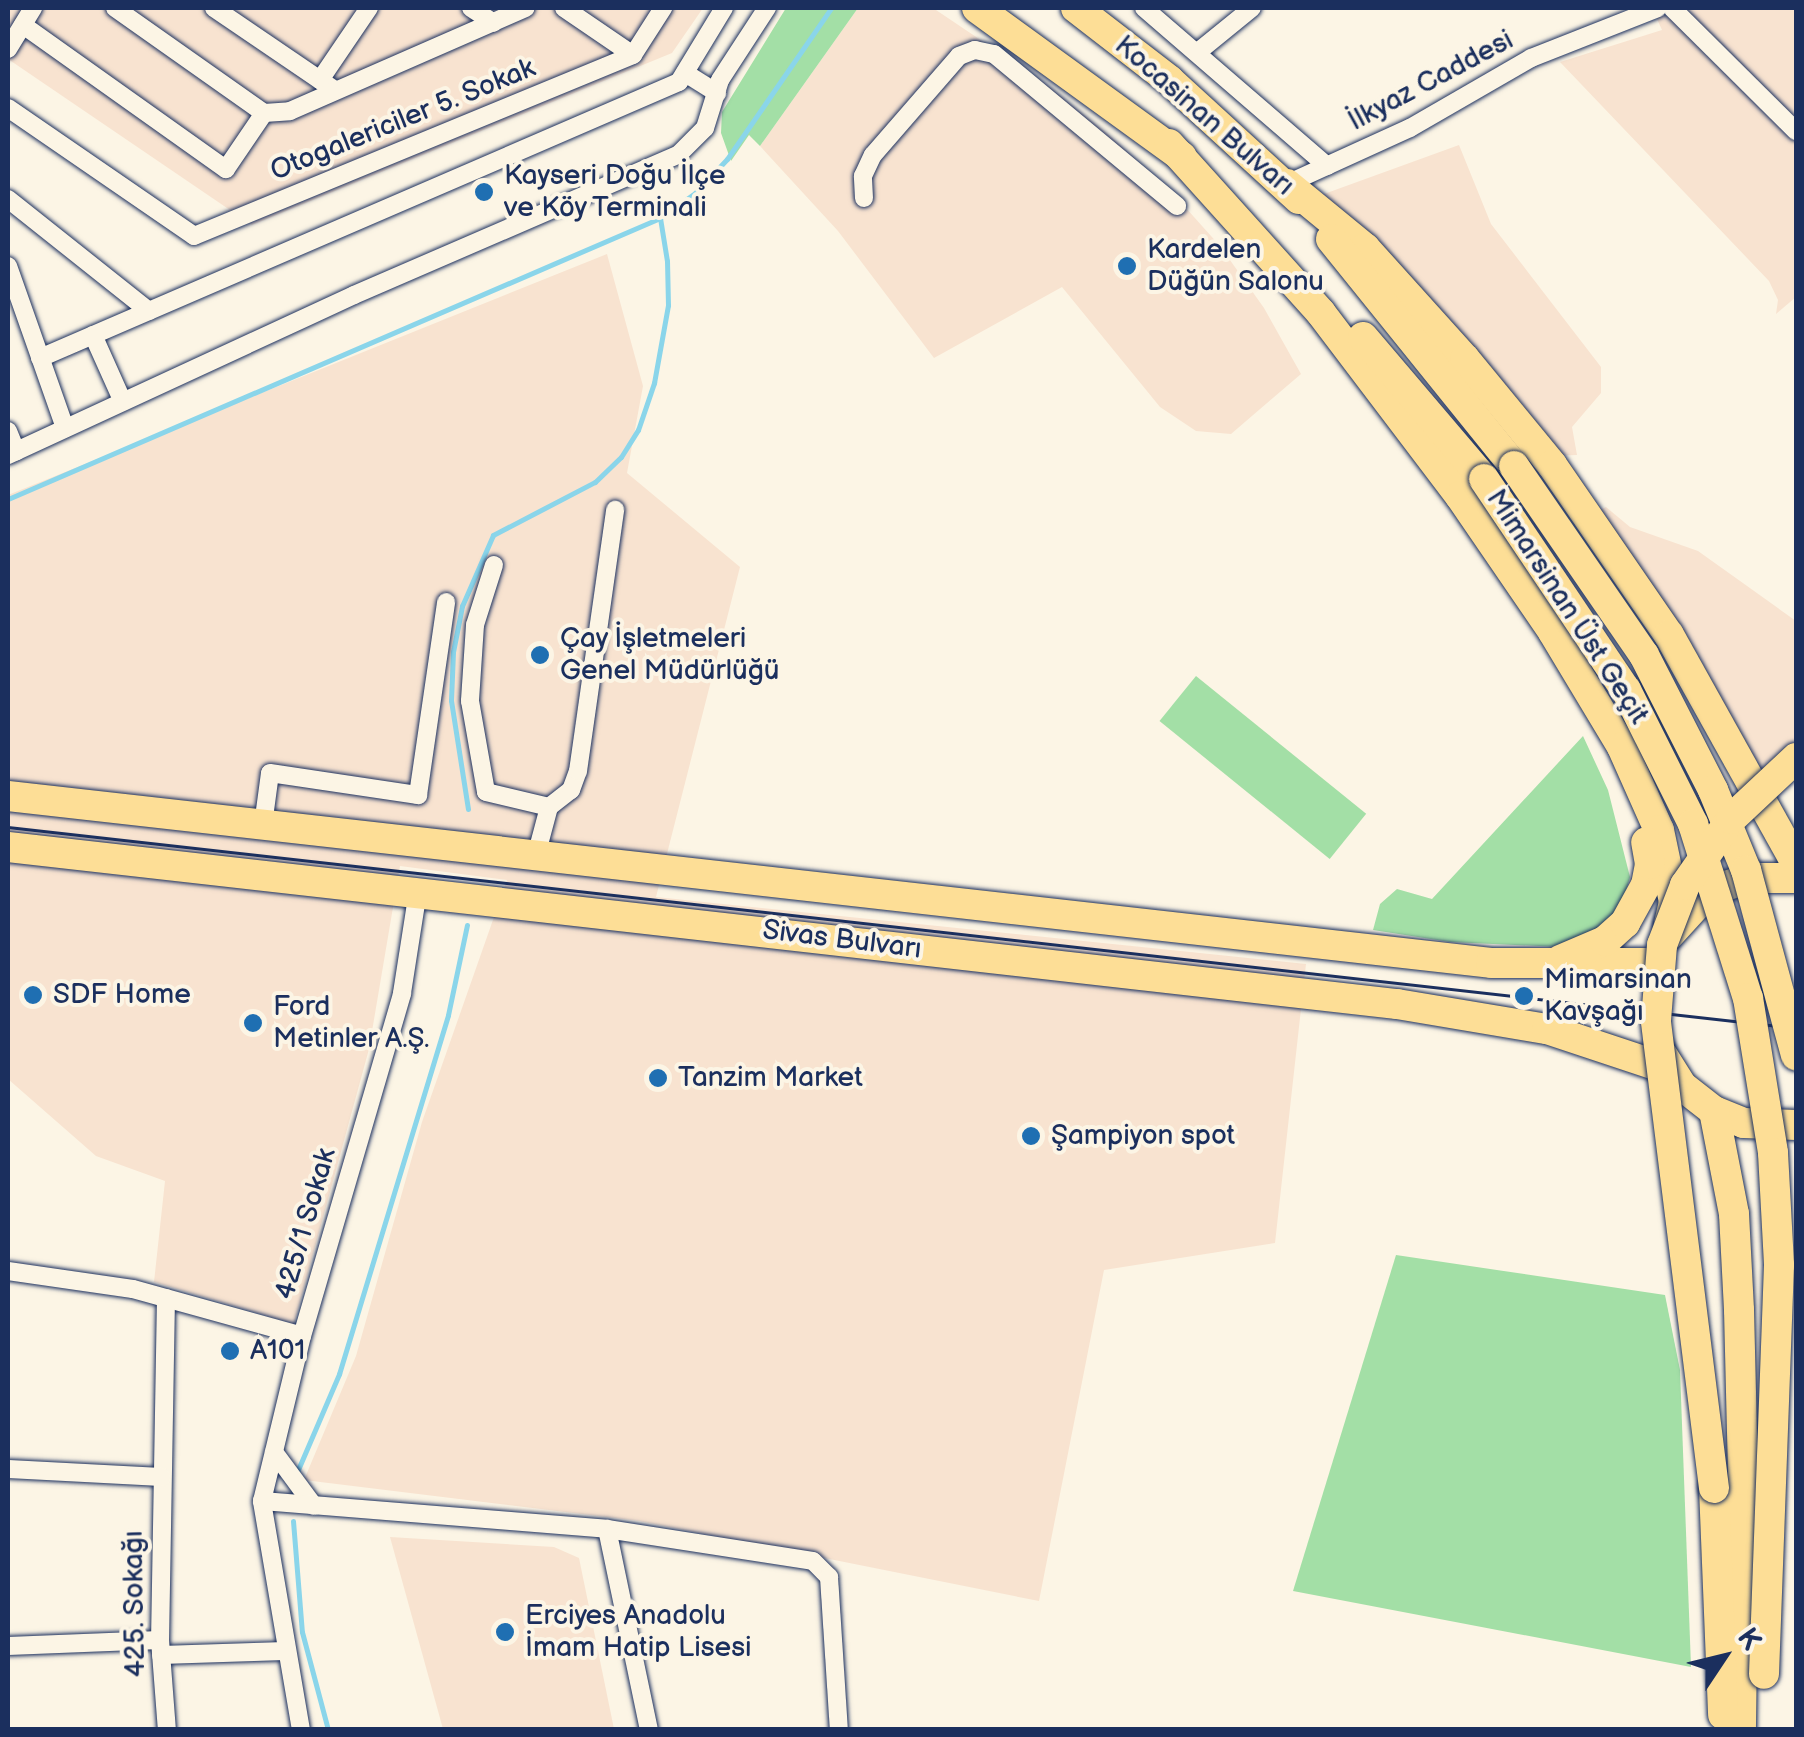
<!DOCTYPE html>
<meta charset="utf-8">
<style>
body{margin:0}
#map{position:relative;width:1804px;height:1737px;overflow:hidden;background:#fcf5e5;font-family:"Balsamiq Sans",sans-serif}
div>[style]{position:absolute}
.built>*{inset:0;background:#f8e3d0}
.green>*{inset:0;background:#a3dfa6;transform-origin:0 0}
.stream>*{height:5px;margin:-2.5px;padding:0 2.5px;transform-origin:2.5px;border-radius:2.5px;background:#8ad5ea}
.roads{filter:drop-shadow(0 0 2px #1b2f5e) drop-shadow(0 0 2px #1b2f5e)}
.minor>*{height:18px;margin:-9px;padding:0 9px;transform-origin:9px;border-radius:9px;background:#fcf5e5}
.trunk>*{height:30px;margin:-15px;padding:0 15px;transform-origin:15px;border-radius:15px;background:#fdde96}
.tram>*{height:2.5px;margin:-1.25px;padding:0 1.25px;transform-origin:1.25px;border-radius:1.25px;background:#1b2f5e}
.bridges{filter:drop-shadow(0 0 2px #1b2f5e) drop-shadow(0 0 2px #1b2f5e)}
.trunk-bridge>*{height:30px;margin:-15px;padding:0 15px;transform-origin:15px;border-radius:15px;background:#fdde96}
.dots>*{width:28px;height:28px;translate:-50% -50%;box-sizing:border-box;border:5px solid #fcf5e5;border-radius:50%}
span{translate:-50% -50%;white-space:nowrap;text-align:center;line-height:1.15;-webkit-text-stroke:8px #fcf5e5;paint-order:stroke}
.street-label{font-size:28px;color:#1b2f5e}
.poi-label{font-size:28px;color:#1b2f5e}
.left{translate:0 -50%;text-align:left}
.frame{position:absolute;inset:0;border:10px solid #1b2f5e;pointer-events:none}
.north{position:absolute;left:1674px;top:1607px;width:100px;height:100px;-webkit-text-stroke:8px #fcf5e5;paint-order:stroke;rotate:55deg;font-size:28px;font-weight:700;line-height:40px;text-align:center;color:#1b2f5e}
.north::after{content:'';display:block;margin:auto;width:35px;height:45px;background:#1b2f5e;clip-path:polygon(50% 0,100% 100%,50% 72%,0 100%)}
</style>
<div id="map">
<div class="built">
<div style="clip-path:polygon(8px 8px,703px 8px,672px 53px,252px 225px,8px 59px)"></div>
<div style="clip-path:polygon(858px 8px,933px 8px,1042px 81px,1108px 134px,1168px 188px,1220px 246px,1264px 308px,1301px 374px,1231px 434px,1196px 431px,1160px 407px,1062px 287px,934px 358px,838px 231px,760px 146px)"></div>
<div style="clip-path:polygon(1652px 8px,1796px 8px,1796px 297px,1776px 314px,1778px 300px,1769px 281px,1560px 62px,1662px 30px)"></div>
<div style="clip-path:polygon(1459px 145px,1491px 224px,1601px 367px,1601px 393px,1572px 427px,1577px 455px,1548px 456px,1313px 198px)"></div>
<div style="clip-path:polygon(607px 254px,643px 386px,627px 473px,740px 567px,656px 897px,1306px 964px,1275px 1243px,1104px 1270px,1039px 1601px,639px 1521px,304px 1480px,356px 1356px,422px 1122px,507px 880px,400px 866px,369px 1049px,294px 1324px,154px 1282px,165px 1181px,96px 1156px,8px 1079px,8px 495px)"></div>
<div style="clip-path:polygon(1606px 507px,1630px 527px,1698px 551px,1796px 621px,1796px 740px,1760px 778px,1591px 514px)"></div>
<div style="clip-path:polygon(390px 1537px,554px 1547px,579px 1558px,614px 1729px,443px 1729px)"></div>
</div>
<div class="green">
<div style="clip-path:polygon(786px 8px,858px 8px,760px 146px,749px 135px,731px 161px,721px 133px,722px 112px)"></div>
<div style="left:1196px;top:676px;width:219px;height:58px;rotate:39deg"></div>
<div style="clip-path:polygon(1583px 736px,1608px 790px,1630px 877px,1624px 899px,1605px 926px,1560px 947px,1450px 942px,1373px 930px,1380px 904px,1397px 889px,1432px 899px)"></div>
<div style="clip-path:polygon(1396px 1255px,1665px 1295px,1680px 1370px,1691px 1667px,1293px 1591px)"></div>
</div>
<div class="stream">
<div style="left:8px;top:499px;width:710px;rotate:-23.32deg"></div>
<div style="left:660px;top:218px;width:43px;rotate:-35.5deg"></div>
<div style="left:695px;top:193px;width:47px;rotate:-46.7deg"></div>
<div style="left:727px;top:159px;width:183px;rotate:-55.4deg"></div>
<div style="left:468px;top:809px;width:110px;rotate:-98.9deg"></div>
<div style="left:451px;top:700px;width:48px;rotate:-87.6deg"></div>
<div style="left:453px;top:652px;width:47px;rotate:-78.9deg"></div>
<div style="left:462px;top:606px;width:77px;rotate:-66.4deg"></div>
<div style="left:493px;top:535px;width:115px;rotate:-27.5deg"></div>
<div style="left:595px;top:482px;width:36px;rotate:-44deg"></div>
<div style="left:621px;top:457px;width:32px;rotate:-58deg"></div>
<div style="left:638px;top:430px;width:50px;rotate:-71.2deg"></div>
<div style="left:654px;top:383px;width:79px;rotate:-79.8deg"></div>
<div style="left:668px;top:305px;width:44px;rotate:-91.3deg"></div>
<div style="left:667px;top:261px;width:44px;rotate:-99.2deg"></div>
<div style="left:297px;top:1472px;width:107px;rotate:-66.8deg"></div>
<div style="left:339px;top:1374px;width:375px;rotate:-73.1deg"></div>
<div style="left:448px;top:1015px;width:92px;rotate:-78.1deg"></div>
<div style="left:293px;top:1521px;width:111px;rotate:85.4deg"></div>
<div style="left:302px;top:1632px;width:101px;rotate:75.1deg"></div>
</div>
<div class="roads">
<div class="minor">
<div style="left:115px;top:8px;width:182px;rotate:35.2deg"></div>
<div style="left:214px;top:8px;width:144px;rotate:34.2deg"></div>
<div style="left:471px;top:8px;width:27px;rotate:33deg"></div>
<div style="left:564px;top:8px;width:83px;rotate:34.3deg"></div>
<div style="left:1144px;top:8px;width:242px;rotate:40.8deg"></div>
<div style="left:1672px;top:8px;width:175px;rotate:44.8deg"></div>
<div style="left:23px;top:25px;width:249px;rotate:35.4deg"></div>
<div style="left:226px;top:169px;width:68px;rotate:-55.8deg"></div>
<div style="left:8px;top:49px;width:48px;rotate:-58.6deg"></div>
<div style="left:1199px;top:51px;width:68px;rotate:-39.1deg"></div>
<div style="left:633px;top:55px;width:56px;rotate:-57.4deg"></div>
<div style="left:685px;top:73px;width:38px;rotate:32deg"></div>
<div style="left:320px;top:80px;width:87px;rotate:-55.8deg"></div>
<div style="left:8px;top:108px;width:226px;rotate:34.5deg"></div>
<div style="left:194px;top:236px;width:475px;rotate:-22.4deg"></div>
<div style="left:264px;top:113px;width:26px;rotate:-4deg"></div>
<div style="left:290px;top:111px;width:257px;rotate:-23.6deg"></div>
<div style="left:1287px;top:184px;width:135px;rotate:-24.5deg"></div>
<div style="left:1410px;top:128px;width:140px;rotate:-30deg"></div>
<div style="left:1531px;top:58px;width:136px;rotate:-21.5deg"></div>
<div style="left:864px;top:198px;width:22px;rotate:-93deg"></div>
<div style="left:863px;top:176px;width:23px;rotate:-65deg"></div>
<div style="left:873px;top:155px;width:131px;rotate:-49deg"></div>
<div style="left:959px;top:56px;width:17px;rotate:-21deg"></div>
<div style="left:975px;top:50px;width:19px;rotate:12deg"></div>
<div style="left:994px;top:54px;width:238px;rotate:39.7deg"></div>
<div style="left:8px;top:199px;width:180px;rotate:38.5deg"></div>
<div style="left:8px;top:266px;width:172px;rotate:70.6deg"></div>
<div style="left:93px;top:335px;width:73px;rotate:65.9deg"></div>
<div style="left:40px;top:358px;width:696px;rotate:-23.36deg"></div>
<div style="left:679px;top:82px;width:87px;rotate:-58.7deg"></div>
<div style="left:8px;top:431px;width:22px;rotate:68deg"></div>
<div style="left:8px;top:455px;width:381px;rotate:-24.8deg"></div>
<div style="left:354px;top:295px;width:353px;rotate:-23.4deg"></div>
<div style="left:678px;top:155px;width:38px;rotate:-45deg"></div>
<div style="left:705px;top:128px;width:50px;rotate:-72.6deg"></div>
<div style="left:720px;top:80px;width:86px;rotate:-56.9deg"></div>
<div style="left:494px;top:565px;width:63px;rotate:107.6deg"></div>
<div style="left:475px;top:625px;width:76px;rotate:93.8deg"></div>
<div style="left:470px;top:701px;width:92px;rotate:80deg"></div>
<div style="left:486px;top:792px;width:65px;rotate:13.4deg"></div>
<div style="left:549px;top:807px;width:51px;rotate:104.9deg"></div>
<div style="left:549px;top:807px;width:28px;rotate:-38deg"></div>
<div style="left:571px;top:790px;width:20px;rotate:-70deg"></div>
<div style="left:578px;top:771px;width:264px;rotate:-81.9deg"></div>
<div style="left:263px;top:825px;width:52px;rotate:-82.3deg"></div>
<div style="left:270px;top:773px;width:150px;rotate:8.5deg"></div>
<div style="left:418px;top:795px;width:195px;rotate:-81.7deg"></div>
<div style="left:8px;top:1271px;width:126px;rotate:8.2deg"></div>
<div style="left:133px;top:1289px;width:175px;rotate:15.5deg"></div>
<div style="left:302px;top:1336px;width:357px;rotate:-73.7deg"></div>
<div style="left:402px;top:993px;width:103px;rotate:-81.1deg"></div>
<div style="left:166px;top:1298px;width:342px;rotate:91deg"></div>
<div style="left:160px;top:1640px;width:90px;rotate:85.6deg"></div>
<div style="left:274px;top:1452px;width:67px;rotate:53.5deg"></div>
<div style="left:8px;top:1469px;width:154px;rotate:3deg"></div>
<div style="left:262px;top:1501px;width:346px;rotate:4.6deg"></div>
<div style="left:607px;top:1529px;width:208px;rotate:8.8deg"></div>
<div style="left:813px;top:1561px;width:23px;rotate:45deg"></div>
<div style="left:829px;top:1577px;width:153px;rotate:86.3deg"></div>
<div style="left:607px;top:1529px;width:205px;rotate:78.2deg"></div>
<div style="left:8px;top:1646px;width:152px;rotate:-2.3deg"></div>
<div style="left:161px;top:1655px;width:124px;rotate:-1.8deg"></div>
<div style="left:301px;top:1730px;width:232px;rotate:-99.7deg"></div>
<div style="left:262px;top:1501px;width:170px;rotate:-76.4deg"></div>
</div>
<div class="trunk">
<div style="left:977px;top:8px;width:253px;rotate:36deg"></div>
<div style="left:1076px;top:8px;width:118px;rotate:37.7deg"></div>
<div style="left:1169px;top:80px;width:176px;rotate:42.5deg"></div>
<div style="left:1169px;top:144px;width:227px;rotate:48deg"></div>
<div style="left:1321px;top:313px;width:230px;rotate:52.8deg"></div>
<div style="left:1460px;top:496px;width:165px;rotate:55.6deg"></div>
<div style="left:1553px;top:632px;width:134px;rotate:59deg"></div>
<div style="left:1622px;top:747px;width:91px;rotate:66deg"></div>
<div style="left:1659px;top:830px;width:74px;rotate:78.2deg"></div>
<div style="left:1674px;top:902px;width:23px;rotate:103deg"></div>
<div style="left:1287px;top:184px;width:101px;rotate:39.4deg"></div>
<div style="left:1365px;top:248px;width:149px;rotate:48deg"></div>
<div style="left:1465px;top:359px;width:137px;rotate:50.6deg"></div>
<div style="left:1552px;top:465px;width:206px;rotate:55.5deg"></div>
<div style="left:1669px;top:635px;width:261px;rotate:60.9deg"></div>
<div style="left:1331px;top:239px;width:292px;rotate:51.1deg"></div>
<div style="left:1363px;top:337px;width:187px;rotate:49.6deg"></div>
<div style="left:8px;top:796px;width:1492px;rotate:6.42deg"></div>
<div style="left:1491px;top:963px;width:164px"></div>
<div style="left:8px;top:847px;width:1398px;rotate:6.45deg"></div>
<div style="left:1397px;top:1004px;width:152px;rotate:9.5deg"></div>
<div style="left:1547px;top:1029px;width:130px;rotate:18.4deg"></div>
<div style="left:1669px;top:935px;width:49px;rotate:-47.5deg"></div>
<div style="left:1702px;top:899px;width:26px;rotate:-29deg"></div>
<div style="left:1725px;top:886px;width:27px;rotate:-17deg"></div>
<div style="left:1751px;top:878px;width:45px"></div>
<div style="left:1560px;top:960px;width:49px;rotate:-22.9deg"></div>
<div style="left:1605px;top:941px;width:27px;rotate:-42deg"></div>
<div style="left:1625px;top:923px;width:43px;rotate:-61.1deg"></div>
<div style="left:1646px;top:885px;width:21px;rotate:-79deg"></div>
<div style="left:1650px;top:864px;width:22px;rotate:-100deg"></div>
<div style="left:1660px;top:1051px;width:41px;rotate:57.8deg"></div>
<div style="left:1682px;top:1086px;width:41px;rotate:38deg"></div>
<div style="left:1714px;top:1111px;width:32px;rotate:22deg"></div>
<div style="left:1744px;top:1123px;width:52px;rotate:2.2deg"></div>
<div style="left:1714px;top:1111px;width:105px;rotate:79deg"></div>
<div style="left:1734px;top:1214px;width:96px;rotate:87deg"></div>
<div style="left:1739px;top:1310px;width:199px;rotate:88.6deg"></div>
<div style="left:1744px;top:1509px;width:221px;rotate:90.8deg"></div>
<div style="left:1714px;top:1488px;width:227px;rotate:87.7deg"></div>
</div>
</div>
<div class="tram">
<div style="left:8px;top:827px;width:1799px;rotate:6.41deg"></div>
</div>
<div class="bridges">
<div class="trunk-bridge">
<div style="left:1514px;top:466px;width:229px;rotate:55.5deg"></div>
<div style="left:1644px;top:655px;width:152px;rotate:62.9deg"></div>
<div style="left:1713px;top:790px;width:87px;rotate:67.6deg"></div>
<div style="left:1746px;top:870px;width:192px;rotate:74.9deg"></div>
<div style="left:1484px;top:479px;width:254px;rotate:56.1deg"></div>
<div style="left:1626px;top:690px;width:150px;rotate:63.4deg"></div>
<div style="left:1693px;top:824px;width:182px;rotate:72.5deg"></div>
<div style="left:1748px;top:998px;width:157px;rotate:80.8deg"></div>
<div style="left:1773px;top:1153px;width:112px;rotate:86.9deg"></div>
<div style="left:1779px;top:1265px;width:409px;rotate:92.1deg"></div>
<div style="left:1714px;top:1488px;width:472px;rotate:-97.1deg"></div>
<div style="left:1656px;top:1020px;width:75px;rotate:-85.4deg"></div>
<div style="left:1662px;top:945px;width:64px;rotate:-69deg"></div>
<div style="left:1685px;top:885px;width:80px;rotate:-55.1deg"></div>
<div style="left:1731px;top:819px;width:89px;rotate:-43.2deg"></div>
</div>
</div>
<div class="dots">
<div style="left:484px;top:192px;background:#1f6fb2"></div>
<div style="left:1127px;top:266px;background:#1f6fb2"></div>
<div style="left:540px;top:655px;background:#1f6fb2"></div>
<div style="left:33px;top:995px;background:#1f6fb2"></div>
<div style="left:1524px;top:996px;background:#1f6fb2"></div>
<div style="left:253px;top:1023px;background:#1f6fb2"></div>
<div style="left:658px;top:1078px;background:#1f6fb2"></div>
<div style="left:1031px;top:1136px;background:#1f6fb2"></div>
<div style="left:230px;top:1351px;background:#1f6fb2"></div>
<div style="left:505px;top:1632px;background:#1f6fb2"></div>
</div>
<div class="street-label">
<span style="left:1431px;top:81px;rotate:-28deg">İlkyaz Caddesi</span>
<span style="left:1204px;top:116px;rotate:41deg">Kocasinan Bulvarı</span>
<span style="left:403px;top:120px;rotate:-22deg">Otogalericiler 5. Sokak</span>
<span style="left:1567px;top:607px;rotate:57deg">Mimarsinan Üst Geçit</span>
<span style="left:842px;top:940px;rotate:7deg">Sivas Bulvarı</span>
<span style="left:306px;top:1224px;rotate:-74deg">425/1 Sokak</span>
<span style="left:135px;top:1604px;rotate:-91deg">425. Sokağı</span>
</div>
<div class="poi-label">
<span class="left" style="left:504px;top:192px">Kayseri Doğu İlçe<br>ve Köy Terminali</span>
<span class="left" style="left:1147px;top:266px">Kardelen<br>Düğün Salonu</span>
<span class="left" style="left:560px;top:655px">Çay İşletmeleri<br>Genel Müdürlüğü</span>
<span class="left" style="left:1544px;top:996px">Mimarsinan<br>Kavşağı</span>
<span class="left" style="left:53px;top:995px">SDF Home</span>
<span class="left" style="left:273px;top:1023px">Ford<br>Metinler A.Ş.</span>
<span class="left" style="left:678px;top:1078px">Tanzim Market</span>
<span class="left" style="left:1051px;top:1136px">Şampiyon spot</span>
<span class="left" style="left:250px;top:1351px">A101</span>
<span class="left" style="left:525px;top:1632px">Erciyes Anadolu<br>İmam Hatip Lisesi</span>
</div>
<div class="frame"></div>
<div class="north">K</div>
</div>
